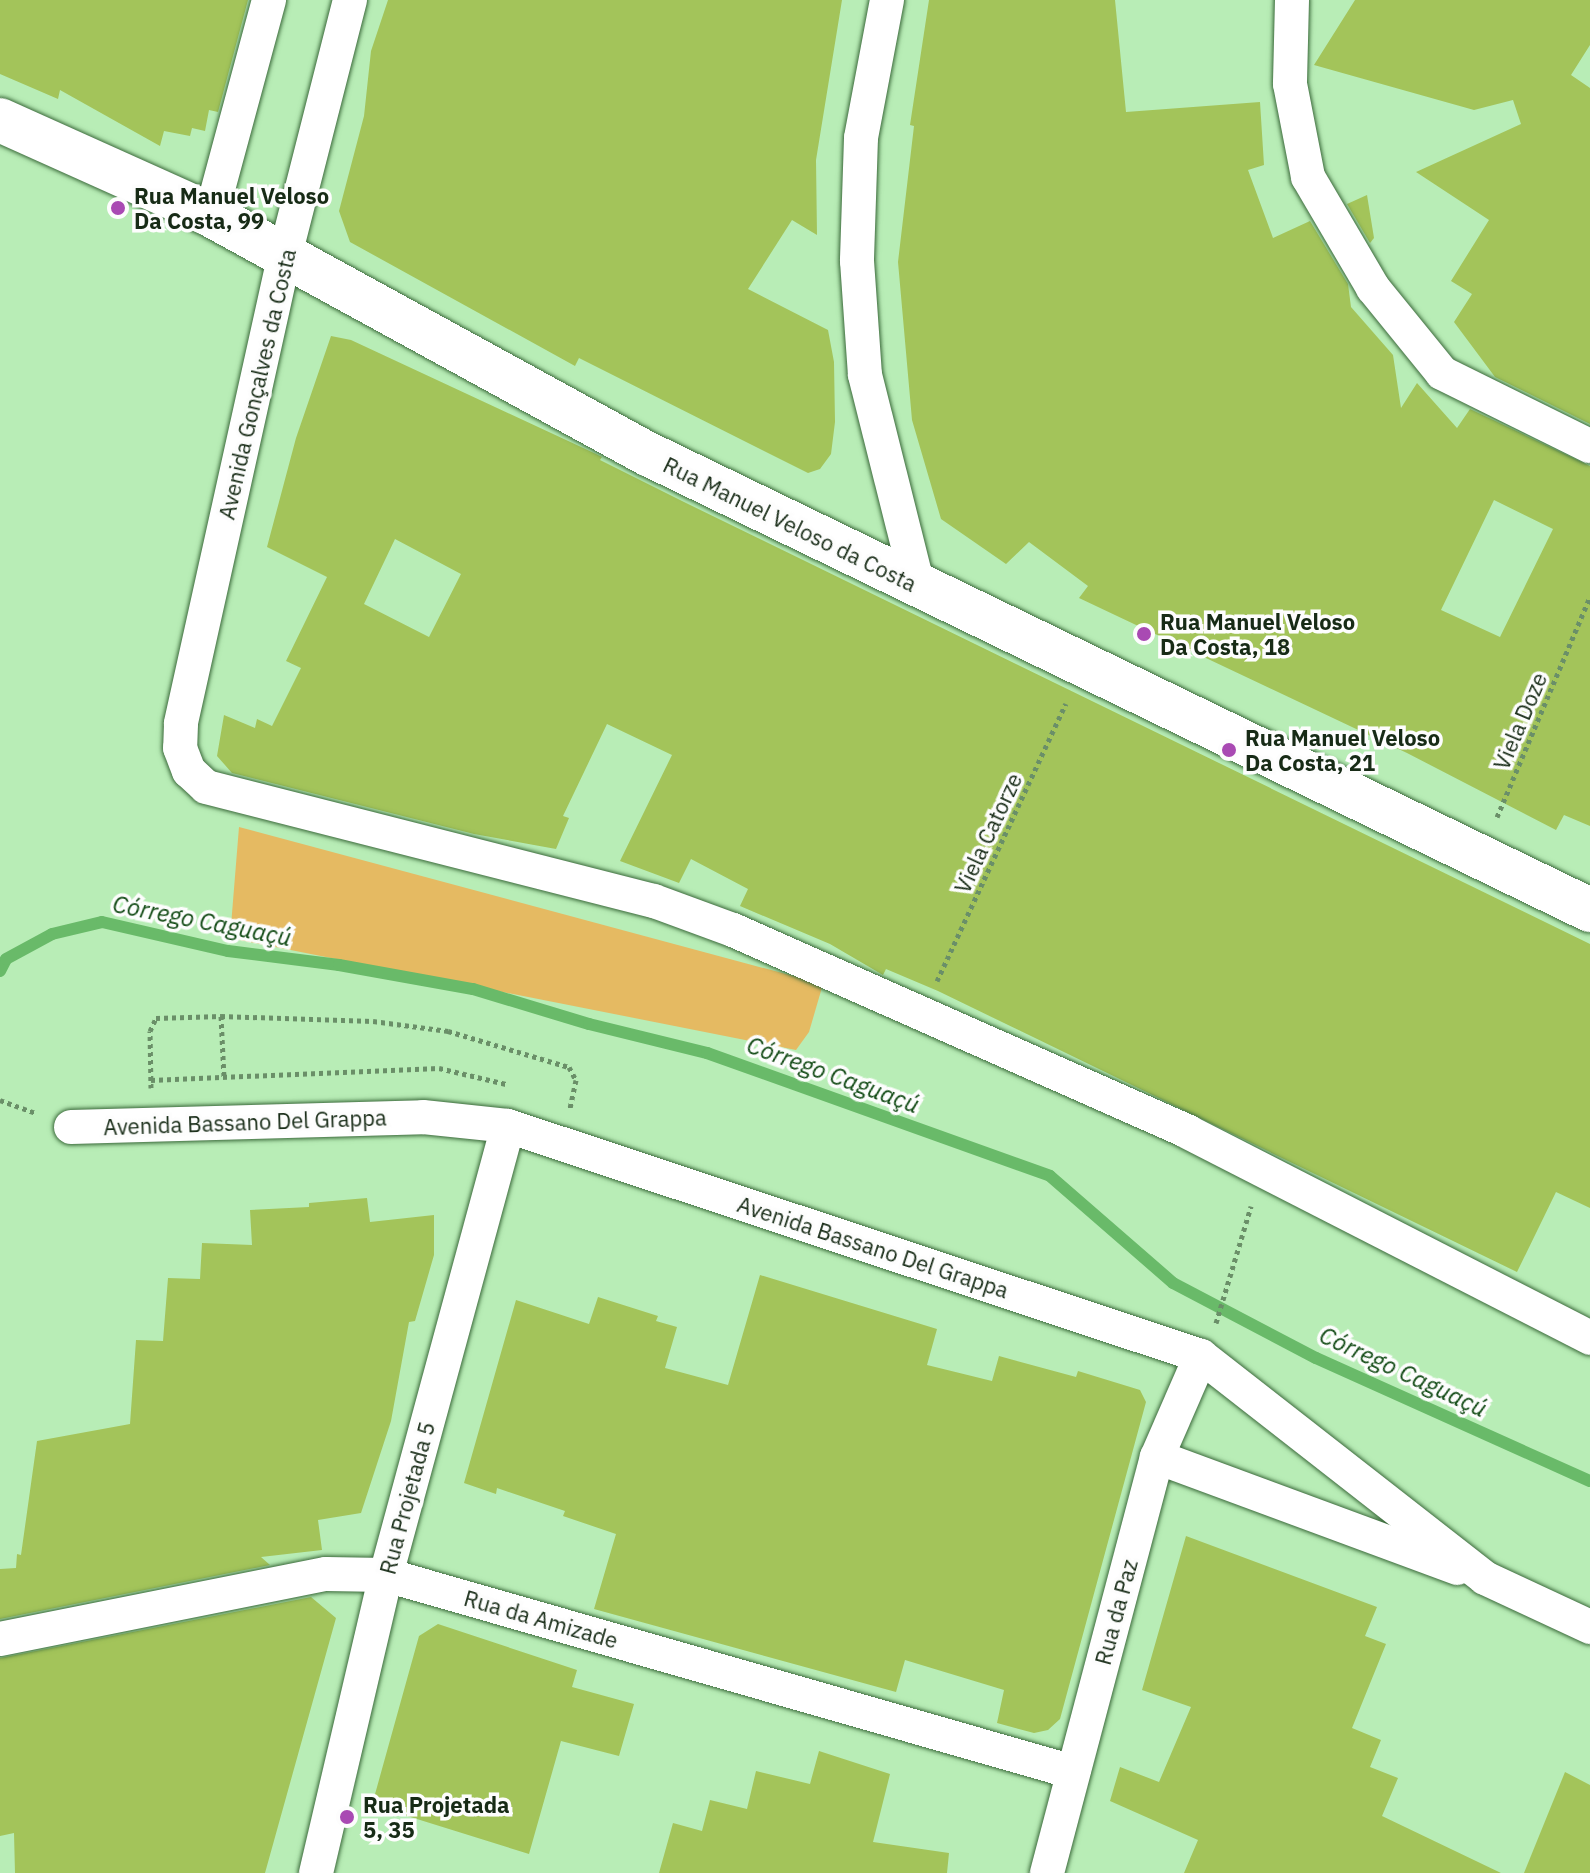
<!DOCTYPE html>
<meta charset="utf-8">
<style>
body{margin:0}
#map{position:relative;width:1590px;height:1873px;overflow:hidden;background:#b8edb6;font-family:"IBM Plex Sans",sans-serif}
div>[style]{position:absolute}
.green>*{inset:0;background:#e5ba62}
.stream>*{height:12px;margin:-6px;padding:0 6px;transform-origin:6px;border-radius:6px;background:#69ba69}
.building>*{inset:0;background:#a3c45a}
.path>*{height:5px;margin-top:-2.5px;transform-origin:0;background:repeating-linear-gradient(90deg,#6a8f68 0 4px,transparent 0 8px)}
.roads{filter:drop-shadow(0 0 2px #3b6a3b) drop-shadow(0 0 2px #3b6a3b)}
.street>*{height:34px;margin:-17px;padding:0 17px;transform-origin:17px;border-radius:17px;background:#fff}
.secondary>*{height:44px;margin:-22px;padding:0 22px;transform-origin:22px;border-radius:22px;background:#fff}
.dots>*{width:22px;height:22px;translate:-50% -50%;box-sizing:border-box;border:4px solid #fdfdfd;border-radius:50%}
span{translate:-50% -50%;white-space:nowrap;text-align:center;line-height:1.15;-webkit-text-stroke:7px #fdfdfd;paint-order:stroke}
.poi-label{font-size:22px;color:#172b16;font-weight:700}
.left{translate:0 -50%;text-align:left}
.street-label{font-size:22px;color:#172b16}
.water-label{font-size:24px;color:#114a14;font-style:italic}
</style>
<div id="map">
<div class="green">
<div style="clip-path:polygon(239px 827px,823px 984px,809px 1032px,796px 1050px,230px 938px)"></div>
</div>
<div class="stream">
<div style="left:0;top:971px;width:13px;rotate:-63deg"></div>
<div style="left:6px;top:959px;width:52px;rotate:-28.5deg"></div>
<div style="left:52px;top:934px;width:51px;rotate:-13.5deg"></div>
<div style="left:102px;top:922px;width:129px;rotate:13deg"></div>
<div style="left:228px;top:951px;width:112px;rotate:7.2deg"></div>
<div style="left:339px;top:965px;width:136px;rotate:10.2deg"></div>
<div style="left:473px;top:989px;width:121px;rotate:16.8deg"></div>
<div style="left:589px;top:1024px;width:122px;rotate:13.8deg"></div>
<div style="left:707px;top:1053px;width:364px;rotate:19.7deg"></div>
<div style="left:1050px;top:1176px;width:163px;rotate:41deg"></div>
<div style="left:1173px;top:1283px;width:161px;rotate:27.7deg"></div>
<div style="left:1316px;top:1358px;width:300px;rotate:24.2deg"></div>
</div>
<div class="building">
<div style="clip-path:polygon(0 0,248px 0,218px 112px,209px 110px,205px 131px,192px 128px,190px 136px,164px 131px,160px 146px,60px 90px,58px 99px,0 74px)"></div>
<div style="clip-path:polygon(388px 0,842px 0,816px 160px,817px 235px,792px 220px,748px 289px,828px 330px,834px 362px,835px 422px,831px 454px,820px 469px,808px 473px,579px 358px,575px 366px,350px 242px,339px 211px,364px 116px,371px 51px)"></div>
<div style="clip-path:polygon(evenodd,929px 0,1115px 0,1126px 112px,1260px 102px,1264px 165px,1248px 170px,1273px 238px,1310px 221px,1348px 284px,1351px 307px,1393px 355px,1401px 408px,1417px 383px,1457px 428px,1470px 409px,1590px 466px,1590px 826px,1564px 815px,1556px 830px,1407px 753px,1079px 598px,1088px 586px,1029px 542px,1006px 564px,941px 519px,912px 420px,898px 262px,914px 126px,910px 125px,929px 0,1494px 500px,1553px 529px,1500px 637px,1441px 610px,1494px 500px)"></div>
<div style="clip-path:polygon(1355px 0,1590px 0,1590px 45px,1571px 75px,1590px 88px,1590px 424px,1495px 377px,1454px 322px,1472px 294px,1451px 281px,1489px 220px,1416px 172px,1521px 124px,1513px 100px,1474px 110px,1314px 65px)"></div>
<div style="clip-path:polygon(1367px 195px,1374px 238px,1370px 243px,1347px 204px)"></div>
<div style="clip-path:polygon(evenodd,331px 336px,351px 340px,594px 453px,602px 457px,600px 460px,684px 502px,1590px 944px,1590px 1208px,1556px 1192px,1517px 1272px,938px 991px,886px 969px,883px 975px,830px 944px,740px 906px,748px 889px,691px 859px,679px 883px,620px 861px,672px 755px,607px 724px,563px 816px,569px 818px,556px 849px,474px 834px,232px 773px,217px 756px,224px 715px,255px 728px,257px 719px,272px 726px,301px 668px,286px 661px,327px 577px,267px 547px,296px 438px,331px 336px,395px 539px,461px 574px,429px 637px,364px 604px,395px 539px)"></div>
<div style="clip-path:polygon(367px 1198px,370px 1222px,434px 1215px,434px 1255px,415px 1321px,409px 1322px,391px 1421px,361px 1513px,318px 1520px,322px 1550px,261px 1557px,270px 1565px,0 1619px,0 1569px,16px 1568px,17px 1554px,21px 1555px,37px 1441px,130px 1424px,136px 1340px,163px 1341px,168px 1278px,200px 1279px,202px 1243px,252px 1245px,250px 1210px,309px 1207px,309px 1203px)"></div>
<div style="clip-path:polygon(760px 1275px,937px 1329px,927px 1365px,992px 1381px,999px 1356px,1076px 1377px,1078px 1371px,1140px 1390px,1146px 1402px,1105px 1553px,1060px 1719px,1048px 1730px,1034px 1733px,997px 1723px,1004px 1690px,905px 1660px,896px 1692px,594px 1609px,616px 1534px,563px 1516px,565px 1511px,497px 1488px,496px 1494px,464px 1483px,516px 1300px,589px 1324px,598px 1297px,658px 1316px,656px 1321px,677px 1327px,665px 1368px,728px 1385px)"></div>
<div style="clip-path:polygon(1186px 1536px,1377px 1607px,1365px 1636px,1386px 1644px,1352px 1728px,1381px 1740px,1370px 1767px,1398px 1778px,1382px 1816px,1501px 1873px,1184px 1873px,1198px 1840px,1110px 1801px,1120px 1767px,1159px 1782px,1191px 1707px,1142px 1690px)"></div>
<div style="clip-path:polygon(311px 1597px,336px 1618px,265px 1873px,15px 1873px,14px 1833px,0 1836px,0 1658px)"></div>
<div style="clip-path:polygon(438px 1624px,577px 1670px,572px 1687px,634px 1704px,619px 1756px,561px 1741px,529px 1854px,372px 1805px,419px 1636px)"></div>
<div style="clip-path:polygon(819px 1751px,890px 1774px,873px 1842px,949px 1853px,947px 1873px,659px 1873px,673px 1823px,702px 1831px,710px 1800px,747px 1809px,756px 1771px,810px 1784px)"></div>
<div style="clip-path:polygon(1565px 1772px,1590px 1785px,1590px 1873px,1524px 1873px)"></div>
</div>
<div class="path">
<div style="left:1497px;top:817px;width:239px;rotate:-67.1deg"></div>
<div style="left:937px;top:981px;width:306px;rotate:-65.1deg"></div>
<div style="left:221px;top:1016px;width:61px;rotate:87.2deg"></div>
<div style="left:151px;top:1080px;width:288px;rotate:-2.4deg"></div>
<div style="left:439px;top:1068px;width:69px;rotate:13.4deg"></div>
<div style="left:151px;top:1088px;width:57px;rotate:-91deg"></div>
<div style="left:150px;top:1031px;width:14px;rotate:-65deg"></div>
<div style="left:156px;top:1018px;width:65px;rotate:-1.8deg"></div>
<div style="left:221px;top:1016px;width:152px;rotate:1.9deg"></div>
<div style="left:373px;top:1021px;width:76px;rotate:7.6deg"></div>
<div style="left:448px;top:1031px;width:126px;rotate:16.6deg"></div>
<div style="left:569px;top:1067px;width:15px;rotate:62deg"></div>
<div style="left:576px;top:1080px;width:29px;rotate:102deg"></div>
<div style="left:0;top:1100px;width:38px;rotate:20deg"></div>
<div style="left:1216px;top:1323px;width:122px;rotate:-73.3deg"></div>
</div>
<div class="roads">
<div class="street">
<div style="left:350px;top:0;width:266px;rotate:104.3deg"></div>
<div style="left:284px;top:258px;width:477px;rotate:102.5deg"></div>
<div style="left:181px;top:724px;width:24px;rotate:92deg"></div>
<div style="left:180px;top:748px;width:25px;rotate:69deg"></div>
<div style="left:189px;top:771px;width:23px;rotate:43deg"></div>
<div style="left:206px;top:787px;width:462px;rotate:14.3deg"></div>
<div style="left:654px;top:901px;width:84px;rotate:20.2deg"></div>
<div style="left:733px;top:930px;width:498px;rotate:23.9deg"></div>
<div style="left:1188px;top:1132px;width:452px;rotate:27.1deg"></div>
<div style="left:887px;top:0;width:140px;rotate:100.7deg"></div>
<div style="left:861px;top:138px;width:123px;rotate:91.9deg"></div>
<div style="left:857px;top:261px;width:114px;rotate:86deg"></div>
<div style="left:865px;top:375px;width:218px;rotate:75.9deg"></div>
<div style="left:1292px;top:0;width:84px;rotate:91.4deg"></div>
<div style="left:1290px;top:84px;width:95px;rotate:79deg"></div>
<div style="left:1308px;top:177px;width:129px;rotate:59.6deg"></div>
<div style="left:1373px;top:288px;width:109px;rotate:50.9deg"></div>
<div style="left:1442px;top:373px;width:165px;rotate:26.3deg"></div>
<div style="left:211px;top:215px;width:223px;rotate:-74.9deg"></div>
<div style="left:71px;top:1127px;width:352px;rotate:-1.6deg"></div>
<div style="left:423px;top:1117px;width:85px;rotate:6deg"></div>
<div style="left:508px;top:1126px;width:730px;rotate:18.36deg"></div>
<div style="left:1201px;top:1356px;width:360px;rotate:38deg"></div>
<div style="left:1485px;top:1578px;width:116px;rotate:25deg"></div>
<div style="left:1157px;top:1457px;width:320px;rotate:20.3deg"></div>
<div style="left:0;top:1639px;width:332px;rotate:-11.3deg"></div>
<div style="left:326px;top:1574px;width:60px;rotate:1deg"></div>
<div style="left:386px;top:1575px;width:715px;rotate:16deg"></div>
<div style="left:316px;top:1873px;width:306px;rotate:-76.8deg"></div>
<div style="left:386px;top:1575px;width:465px;rotate:-74.8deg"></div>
<div style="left:1047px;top:1873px;width:430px;rotate:-75.2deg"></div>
<div style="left:1157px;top:1457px;width:110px;rotate:-66.5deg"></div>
</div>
<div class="secondary">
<div style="left:0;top:120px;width:231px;rotate:24.2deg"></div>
<div style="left:211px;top:215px;width:498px;rotate:28.7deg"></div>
<div style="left:648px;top:454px;width:1047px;rotate:25.83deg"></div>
</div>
</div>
<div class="dots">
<div style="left:118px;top:208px;background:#a94ab3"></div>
<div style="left:1144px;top:634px;background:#a94ab3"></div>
<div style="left:1229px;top:750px;background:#a94ab3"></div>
<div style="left:347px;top:1817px;background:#a94ab3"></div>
</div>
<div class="poi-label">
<span class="left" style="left:134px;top:208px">Rua Manuel Veloso<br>Da Costa, 99</span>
<span class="left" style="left:1160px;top:634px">Rua Manuel Veloso<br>Da Costa, 18</span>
<span class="left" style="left:1245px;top:750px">Rua Manuel Veloso<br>Da Costa, 21</span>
<span class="left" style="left:363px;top:1817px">Rua Projetada<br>5, 35</span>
</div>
<div class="street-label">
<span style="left:257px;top:384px;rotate:-77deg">Avenida Gonçalves da Costa</span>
<span style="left:790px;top:524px;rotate:26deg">Rua Manuel Veloso da Costa</span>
<span style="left:1520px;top:721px;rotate:-67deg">Viela Doze</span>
<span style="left:988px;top:833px;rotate:-65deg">Viela Catorze</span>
<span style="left:245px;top:1122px;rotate:-2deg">Avenida Bassano Del Grappa</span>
<span style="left:873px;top:1247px;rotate:18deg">Avenida Bassano Del Grappa</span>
<span style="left:407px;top:1498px;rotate:-75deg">Rua Projetada 5</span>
<span style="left:1116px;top:1612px;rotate:-75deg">Rua da Paz</span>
<span style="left:541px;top:1619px;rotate:16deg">Rua da Amizade</span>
</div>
<div class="water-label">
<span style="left:202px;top:921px;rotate:11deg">Córrego Caguaçú</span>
<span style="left:833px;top:1075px;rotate:20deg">Córrego Caguaçú</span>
<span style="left:1403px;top:1372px;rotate:25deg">Córrego Caguaçú</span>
</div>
</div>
